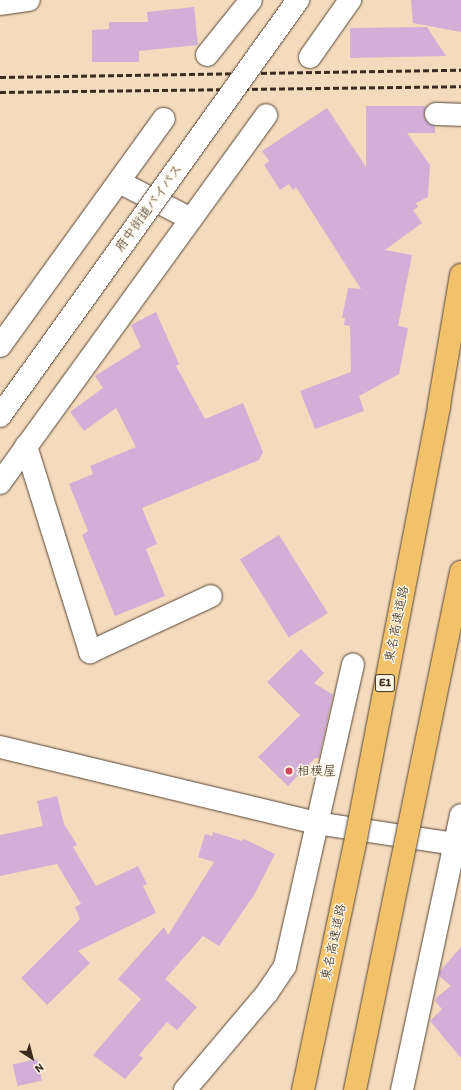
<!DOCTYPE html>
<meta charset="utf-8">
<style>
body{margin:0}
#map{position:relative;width:461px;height:1090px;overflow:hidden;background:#f4dbbd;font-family:Itim,"Klee One",sans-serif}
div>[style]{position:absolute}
.building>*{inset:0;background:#d1afd7;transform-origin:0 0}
.roads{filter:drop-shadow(0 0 1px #574536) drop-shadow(0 0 1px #574536)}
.minor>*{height:22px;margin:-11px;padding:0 11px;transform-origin:11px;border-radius:11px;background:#fff}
.rail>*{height:3px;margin-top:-1.5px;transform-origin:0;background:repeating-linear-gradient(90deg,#3b2a1e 0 6px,transparent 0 9px)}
.bridges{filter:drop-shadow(0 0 1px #574536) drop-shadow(0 0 1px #574536)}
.minor-bridge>*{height:22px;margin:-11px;padding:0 11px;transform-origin:11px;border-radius:11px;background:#fff}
.highway-bridge>*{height:22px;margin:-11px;padding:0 11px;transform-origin:11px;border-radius:11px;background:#f2c26a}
.dots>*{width:11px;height:11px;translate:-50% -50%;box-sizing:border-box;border:2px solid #fcf5e5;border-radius:50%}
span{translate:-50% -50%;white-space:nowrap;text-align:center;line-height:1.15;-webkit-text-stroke:3px #fcf5e5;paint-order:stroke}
.shield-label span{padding:1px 3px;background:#fcf5e5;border:1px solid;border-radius:3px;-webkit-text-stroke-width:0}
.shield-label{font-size:12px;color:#3b2a1e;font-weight:700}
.street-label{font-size:13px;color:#3b2a1e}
.poi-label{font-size:13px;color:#3b2a1e}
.left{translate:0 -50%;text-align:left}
.north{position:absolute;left:12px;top:1038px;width:40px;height:40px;-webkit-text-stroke:3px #fcf5e5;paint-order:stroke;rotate:144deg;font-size:11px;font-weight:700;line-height:16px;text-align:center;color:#3b2a1e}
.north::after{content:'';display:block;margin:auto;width:14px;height:18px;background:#3b2a1e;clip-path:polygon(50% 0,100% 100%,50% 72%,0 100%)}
</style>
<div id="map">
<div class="building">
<div style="clip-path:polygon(411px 0,461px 0,461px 32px,413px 23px)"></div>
<div style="clip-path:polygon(194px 7px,198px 45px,139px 51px,139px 62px,92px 62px,92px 30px,109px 29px,109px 22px,148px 22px,147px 12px)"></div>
<div style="clip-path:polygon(427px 27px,446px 56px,350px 58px,350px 28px)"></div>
<div style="clip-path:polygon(366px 106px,427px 106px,424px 113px,425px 119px,435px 126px,435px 133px,407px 133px,430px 165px,428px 197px,416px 203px,418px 207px,413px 210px,422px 223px,385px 250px,412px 255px,398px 326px,408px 328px,399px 374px,359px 396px,364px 411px,315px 429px,300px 391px,351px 372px,350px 326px,344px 325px,345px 318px,342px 318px,348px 288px,361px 289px,296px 187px,293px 190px,289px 184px,280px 190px,264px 165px,269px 161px,262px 151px,327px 108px,366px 167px)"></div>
<div style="clip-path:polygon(156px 312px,179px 364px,176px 366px,205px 419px,243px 403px,263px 452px,259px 460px,142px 508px,157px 544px,146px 549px,165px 596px,115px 616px,82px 535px,88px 531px,69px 484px,93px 474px,90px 466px,136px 447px,116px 408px,84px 431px,70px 412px,103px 388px,95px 376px,141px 347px,131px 325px)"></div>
<div style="left:279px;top:535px;width:92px;height:46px;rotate:58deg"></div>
<div style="clip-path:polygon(301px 649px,324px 673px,314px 683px,333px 695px,319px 758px,315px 758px,288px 786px,258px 757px,300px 715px,267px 682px)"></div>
<div style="clip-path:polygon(57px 796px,64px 824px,77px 845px,73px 847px,96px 886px,138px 866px,147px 884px,143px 886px,156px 913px,78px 951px,90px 963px,47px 1005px,21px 978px,80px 919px,75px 907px,81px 904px,57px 864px,0 876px,0 835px,43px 826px,37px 801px)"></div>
<div style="clip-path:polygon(213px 832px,242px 841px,244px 839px,275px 854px,254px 895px,219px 946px,203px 936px,165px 979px,197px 1007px,177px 1030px,167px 1022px,139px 1055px,143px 1058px,125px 1079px,93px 1055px,141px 999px,118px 979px,164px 927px,168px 935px,214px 862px,198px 857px,205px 834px,212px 836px)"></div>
<div style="clip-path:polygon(461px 947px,461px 1058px,430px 1021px,442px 1009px,435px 1001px,437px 997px,451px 986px,439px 976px,440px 971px)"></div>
<div style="left:37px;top:1059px;width:22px;height:25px;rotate:77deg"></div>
</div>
<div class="roads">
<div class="minor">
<div style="left:0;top:4px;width:29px;rotate:-8deg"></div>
<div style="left:207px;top:55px;width:70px;rotate:-51.3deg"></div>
<div style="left:310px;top:57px;width:70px;rotate:-54.9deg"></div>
<div style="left:436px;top:114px;width:25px;rotate:2deg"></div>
<div style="left:119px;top:182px;width:81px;rotate:27.2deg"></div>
<div style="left:0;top:346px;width:280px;rotate:-54.2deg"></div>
<div style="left:26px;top:446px;width:216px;rotate:72.7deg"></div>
<div style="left:90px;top:652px;width:133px;rotate:-24.8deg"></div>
<div style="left:0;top:483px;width:454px;rotate:-54.1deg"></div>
<div style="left:0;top:747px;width:325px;rotate:13.5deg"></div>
<div style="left:316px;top:823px;width:147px;rotate:8.6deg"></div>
<div style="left:185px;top:1090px;width:127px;rotate:-49.8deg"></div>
<div style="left:267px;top:993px;width:32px;rotate:-56deg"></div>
<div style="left:285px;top:966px;width:309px;rotate:-77.3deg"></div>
<div style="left:402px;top:1090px;width:281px;rotate:-77.9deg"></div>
</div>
</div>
<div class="rail">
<div style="left:0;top:77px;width:461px;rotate:-0.9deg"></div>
<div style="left:0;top:92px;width:461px;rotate:-0.7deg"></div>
</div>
<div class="bridges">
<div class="minor-bridge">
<div style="left:0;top:416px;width:512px;rotate:-54.38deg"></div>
</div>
<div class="highway-bridge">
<div style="left:303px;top:1090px;width:258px;rotate:-78.1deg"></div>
<div style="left:356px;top:838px;width:441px;rotate:-79.1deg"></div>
<div style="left:439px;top:405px;width:132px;rotate:-80.4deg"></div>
<div style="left:355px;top:1090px;width:529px;rotate:-78.44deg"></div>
</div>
</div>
<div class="dots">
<div style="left:289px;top:771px;background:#d1495b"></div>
</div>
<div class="shield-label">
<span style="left:385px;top:683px">E1</span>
</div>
<div class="street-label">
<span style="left:149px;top:208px;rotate:-54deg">府中街道バイパス</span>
<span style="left:397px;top:624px;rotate:-79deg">東名高速道路</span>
<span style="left:334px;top:942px;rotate:-78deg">東名高速道路</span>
</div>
<div class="poi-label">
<span class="left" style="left:297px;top:771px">相模屋</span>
</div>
<div class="north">N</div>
</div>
